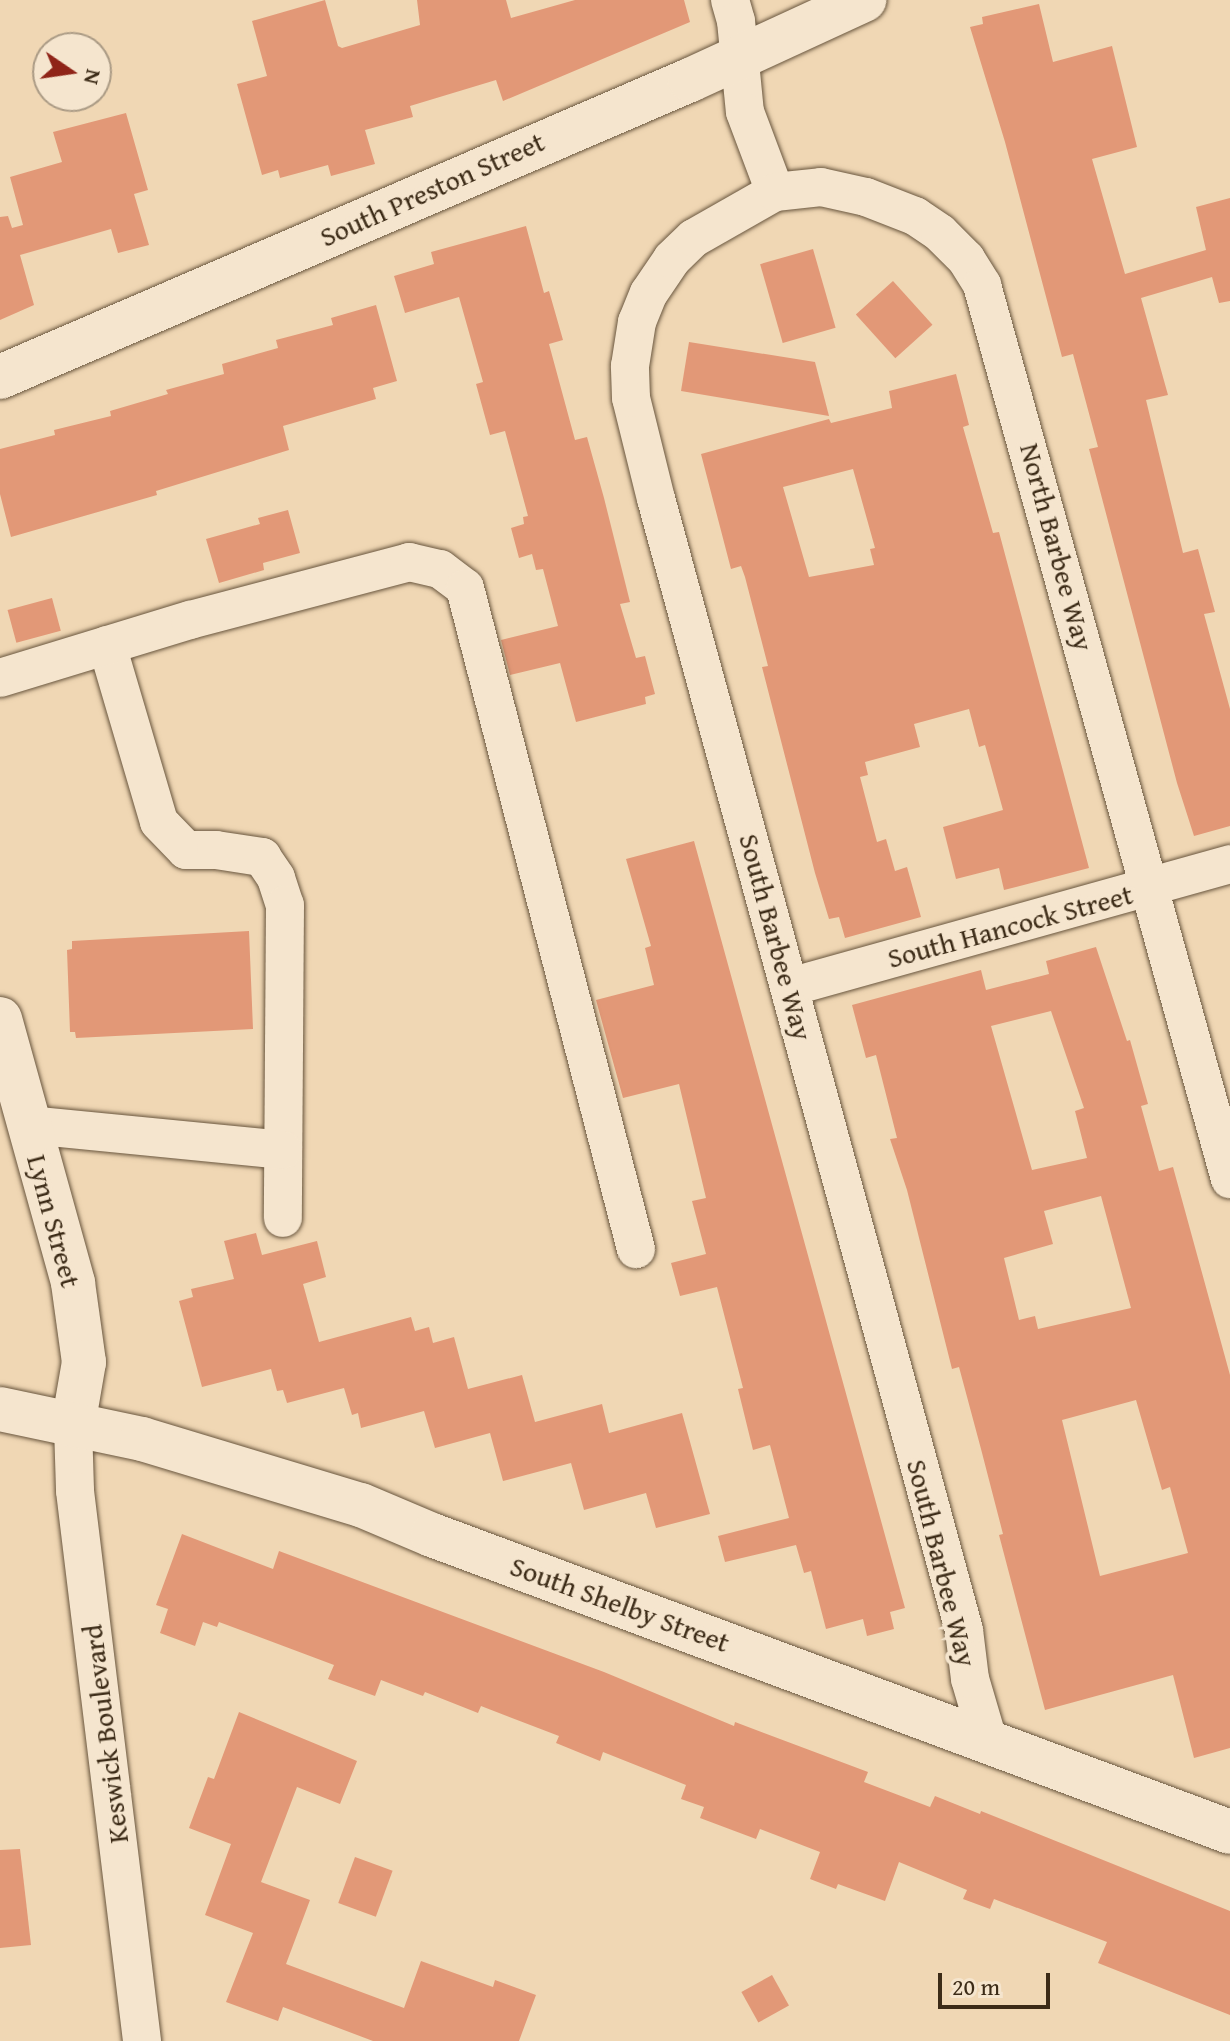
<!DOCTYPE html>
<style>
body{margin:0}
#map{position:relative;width:1230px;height:2041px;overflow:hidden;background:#f0d7b4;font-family:"Gentium Book Plus",serif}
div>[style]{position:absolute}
.building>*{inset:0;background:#e29877;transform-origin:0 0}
.roads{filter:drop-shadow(0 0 2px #69563e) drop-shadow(0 0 2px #69563e)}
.minor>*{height:38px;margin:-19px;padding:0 19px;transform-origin:19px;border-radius:19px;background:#f5e5ce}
.secondary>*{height:44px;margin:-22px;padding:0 22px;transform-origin:22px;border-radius:22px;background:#f5e5ce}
span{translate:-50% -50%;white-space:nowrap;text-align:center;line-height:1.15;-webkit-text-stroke:8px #f5e5ce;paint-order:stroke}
.street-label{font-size:28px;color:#3c2b17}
.north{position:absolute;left:32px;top:32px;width:80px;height:80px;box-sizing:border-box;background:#f5e5ce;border:2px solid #ab9b85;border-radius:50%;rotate:103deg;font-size:22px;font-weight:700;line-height:32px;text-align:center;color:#3c2b17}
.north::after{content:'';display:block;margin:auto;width:28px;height:36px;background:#8f2418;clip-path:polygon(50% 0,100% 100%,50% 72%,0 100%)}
.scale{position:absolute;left:938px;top:1973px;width:112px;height:36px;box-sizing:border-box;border:4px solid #3c2b17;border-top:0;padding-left:10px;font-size:24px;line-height:28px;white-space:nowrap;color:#3c2b17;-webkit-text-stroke:6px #f5e5ce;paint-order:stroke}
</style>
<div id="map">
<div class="building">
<div style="clip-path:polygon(325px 0,338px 46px,342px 48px,420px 25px,417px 0,506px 0,511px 18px,575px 0,684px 0,690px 22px,503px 101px,496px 80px,410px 106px,413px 117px,365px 130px,375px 164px,331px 176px,328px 165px,280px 178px,278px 170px,262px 175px,237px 84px,267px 76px,252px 21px)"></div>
<div style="clip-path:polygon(1039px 4px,1053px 62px,1112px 46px,1137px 147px,1092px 159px,1125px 274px,1206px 250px,1196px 207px,1230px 198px,1230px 301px,1219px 303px,1212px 277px,1141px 298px,1168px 395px,1146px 400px,1183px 553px,1198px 549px,1215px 612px,1204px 614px,1230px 709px,1230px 826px,1194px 836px,1177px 783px,1089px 449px,1098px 447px,1073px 354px,1062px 357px,1005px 142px,970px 27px,983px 24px,982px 17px)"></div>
<div style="clip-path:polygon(126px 113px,148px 190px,134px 194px,149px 245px,118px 253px,111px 229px,20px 255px,34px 305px,0 320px,0 217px,8px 216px,12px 228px,23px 225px,10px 177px,62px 162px,53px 132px)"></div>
<div style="clip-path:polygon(526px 226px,544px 293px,549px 291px,563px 340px,549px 344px,575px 440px,587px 437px,604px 498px,630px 602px,620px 604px,636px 658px,645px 656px,655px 694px,645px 697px,646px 704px,576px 722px,560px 663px,510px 675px,501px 640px,558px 626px,543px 569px,536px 570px,532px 554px,519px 558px,511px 528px,524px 524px,523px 517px,528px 516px,505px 431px,490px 435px,476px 384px,483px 382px,459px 297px,405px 313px,394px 276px,434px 264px,431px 252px)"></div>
<div style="left:813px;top:249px;width:82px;height:55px;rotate:74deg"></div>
<div style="left:893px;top:281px;width:59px;height:50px;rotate:48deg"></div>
<div style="clip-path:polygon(376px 305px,397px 381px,373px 388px,376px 399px,283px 426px,289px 450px,156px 491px,157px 495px,11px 537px,0 494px,0 449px,55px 435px,54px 430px,111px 416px,110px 411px,168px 394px,166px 390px,224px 374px,222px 364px,278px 348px,276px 340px,333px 325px,331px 318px)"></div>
<div style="clip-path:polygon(689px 342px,815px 362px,829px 416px,681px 391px)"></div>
<div style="clip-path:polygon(evenodd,956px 374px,969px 425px,963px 427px,993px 533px,999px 532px,1089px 868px,1004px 890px,999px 868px,956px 879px,943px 827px,1003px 810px,985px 745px,979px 747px,969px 709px,914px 724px,920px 747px,865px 762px,868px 775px,860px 777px,877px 842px,886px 839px,895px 871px,907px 867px,921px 917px,845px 938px,839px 917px,829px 919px,815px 873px,762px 667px,768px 666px,745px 577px,741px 566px,731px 569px,701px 454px,829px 419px,831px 423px,892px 408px,889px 391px,956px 374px,853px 469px,875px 548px,870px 549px,874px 565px,809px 577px,783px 487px,853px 469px)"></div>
<div style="clip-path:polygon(288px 510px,300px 553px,263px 563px,264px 570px,219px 583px,206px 539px,260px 524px,258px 518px)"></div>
<div style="left:52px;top:598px;width:34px;height:46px;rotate:75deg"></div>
<div style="clip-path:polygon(694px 841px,905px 1608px,890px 1612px,894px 1629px,867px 1636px,863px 1619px,826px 1629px,811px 1571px,804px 1573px,796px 1545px,725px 1562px,718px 1536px,789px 1518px,770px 1445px,753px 1450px,738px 1389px,743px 1388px,717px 1287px,680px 1296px,671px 1263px,706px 1254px,692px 1201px,706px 1198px,679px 1084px,623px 1098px,596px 1000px,654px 985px,645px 948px,651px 946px,626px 859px)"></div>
<div style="clip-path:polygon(249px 931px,253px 1029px,76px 1038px,75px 1032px,70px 1032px,67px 950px,72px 949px,72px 941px)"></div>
<div style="clip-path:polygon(evenodd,1096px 947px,1127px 1041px,1130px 1040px,1148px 1104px,1141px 1106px,1159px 1171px,1173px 1167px,1230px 1375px,1230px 1748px,1194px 1758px,1173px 1675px,1045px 1710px,999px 1535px,1003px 1534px,981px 1449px,959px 1367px,952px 1369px,907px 1190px,890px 1139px,897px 1138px,876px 1055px,866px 1058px,852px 1005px,981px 970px,986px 990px,1049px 974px,1046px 961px,1096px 947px,1051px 1011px,1084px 1108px,1075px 1111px,1087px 1158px,1032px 1170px,991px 1026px,1051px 1011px,1096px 947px,1101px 1196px,1131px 1308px,1038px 1329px,1035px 1316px,1019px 1320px,1004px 1258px,1053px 1244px,1044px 1211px,1101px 1196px,1096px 947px,1136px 1400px,1162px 1490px,1170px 1487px,1188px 1553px,1100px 1576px,1062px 1420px,1136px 1400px)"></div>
<div style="clip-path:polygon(256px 1233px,262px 1255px,317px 1241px,326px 1277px,303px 1284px,319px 1342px,411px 1317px,415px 1331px,429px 1327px,433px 1343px,454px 1337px,468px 1389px,522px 1375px,535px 1422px,602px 1404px,609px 1433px,682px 1413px,710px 1514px,656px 1528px,646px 1493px,584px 1510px,571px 1463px,503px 1481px,490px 1433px,435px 1448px,424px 1411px,361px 1428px,358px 1413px,352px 1415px,344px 1388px,287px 1403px,283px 1390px,277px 1391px,271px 1369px,202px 1387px,179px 1301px,193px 1297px,191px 1289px,234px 1279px,224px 1241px)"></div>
<div style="clip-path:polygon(182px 1534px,273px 1569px,279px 1551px,604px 1672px,734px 1726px,735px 1722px,868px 1772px,864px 1782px,930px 1807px,935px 1796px,980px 1814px,981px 1811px,1230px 1911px,1230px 2015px,1098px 1963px,1107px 1942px,994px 1899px,990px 1909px,963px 1899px,967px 1890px,899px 1862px,885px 1901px,838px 1884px,836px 1889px,810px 1879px,820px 1852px,760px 1829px,756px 1839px,700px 1818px,704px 1807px,681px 1799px,686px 1785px,603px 1752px,600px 1761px,556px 1743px,559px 1736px,481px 1706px,478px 1713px,425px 1692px,423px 1696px,381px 1680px,375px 1696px,328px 1679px,334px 1665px,219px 1622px,217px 1627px,203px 1622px,195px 1646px,160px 1633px,168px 1609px,156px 1605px)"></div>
<div style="clip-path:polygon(239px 1712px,357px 1761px,340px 1804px,297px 1787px,261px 1882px,310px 1900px,286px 1964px,404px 2008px,421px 1961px,493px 1987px,495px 1980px,536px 1995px,519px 2041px,373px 2041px,283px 2007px,278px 2021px,226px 2002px,253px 1933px,205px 1915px,231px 1844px,189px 1828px,208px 1777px,214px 1779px)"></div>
<div style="clip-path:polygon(20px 1849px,31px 1945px,0 1948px,0 1850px)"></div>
<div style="left:355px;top:1857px;width:40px;height:49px;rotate:20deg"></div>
<div style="left:772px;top:1975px;width:35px;height:35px;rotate:61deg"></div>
</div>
<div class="roads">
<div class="minor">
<div style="left:730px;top:0;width:22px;rotate:74deg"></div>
<div style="left:736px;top:21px;width:91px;rotate:84.4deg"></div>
<div style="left:745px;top:112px;width:85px;rotate:69.4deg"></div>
<div style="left:107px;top:645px;width:184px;rotate:73.6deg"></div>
<div style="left:159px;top:822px;width:39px;rotate:46deg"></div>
<div style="left:186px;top:850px;width:30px"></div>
<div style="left:216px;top:850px;width:47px;rotate:8.7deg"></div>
<div style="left:262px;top:857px;width:25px;rotate:56deg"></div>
<div style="left:276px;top:878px;width:28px;rotate:72deg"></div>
<div style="left:285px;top:905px;width:313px;rotate:90.4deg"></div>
<div style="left:0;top:678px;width:199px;rotate:-17deg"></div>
<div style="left:190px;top:620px;width:227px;rotate:-14.8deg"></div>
<div style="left:409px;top:562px;width:32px;rotate:13deg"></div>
<div style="left:440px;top:569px;width:31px;rotate:37deg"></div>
<div style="left:465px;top:588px;width:683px;rotate:75.5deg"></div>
<div style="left:790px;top:987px;width:457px;rotate:-15.6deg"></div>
<div style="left:29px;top:1125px;width:255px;rotate:5.6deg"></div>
<div style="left:73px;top:1426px;width:65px;rotate:88.2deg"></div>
<div style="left:75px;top:1491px;width:554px;rotate:83.05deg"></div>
<div style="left:988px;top:1740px;width:64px;rotate:-106.4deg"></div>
<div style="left:970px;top:1679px;width:49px;rotate:-97deg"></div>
<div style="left:964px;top:1630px;width:1172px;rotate:-105.23deg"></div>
<div style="left:656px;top:499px;width:104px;rotate:-103.9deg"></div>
<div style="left:631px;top:398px;width:32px;rotate:-92deg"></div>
<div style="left:630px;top:366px;width:45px;rotate:-81deg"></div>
<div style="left:637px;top:322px;width:31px;rotate:-68deg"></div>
<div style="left:649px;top:293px;width:41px;rotate:-55.9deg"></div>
<div style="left:672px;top:259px;width:30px;rotate:-44deg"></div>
<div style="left:694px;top:238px;width:93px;rotate:-29.6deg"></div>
<div style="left:775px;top:192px;width:46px;rotate:-6.2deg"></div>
<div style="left:821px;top:187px;width:46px;rotate:12.5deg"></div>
<div style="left:866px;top:197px;width:53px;rotate:21.2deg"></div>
<div style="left:915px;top:216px;width:30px;rotate:34deg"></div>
<div style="left:940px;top:233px;width:37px;rotate:45deg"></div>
<div style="left:966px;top:259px;width:31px;rotate:58deg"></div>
<div style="left:982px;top:285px;width:928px;rotate:74.5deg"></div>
</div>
<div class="secondary">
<div style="left:0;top:377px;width:751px;rotate:-23.29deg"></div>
<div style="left:690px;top:80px;width:192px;rotate:-24.7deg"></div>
<div style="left:0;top:1019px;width:274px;rotate:74.5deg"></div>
<div style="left:73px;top:1283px;width:80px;rotate:82.1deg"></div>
<div style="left:84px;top:1362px;width:65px;rotate:99.8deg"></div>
<div style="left:0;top:1409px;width:145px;rotate:11.9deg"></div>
<div style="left:142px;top:1439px;width:229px;rotate:16.8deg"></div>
<div style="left:361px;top:1505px;width:77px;rotate:22.9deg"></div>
<div style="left:432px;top:1535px;width:851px;rotate:20.41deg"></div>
</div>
</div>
<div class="street-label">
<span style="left:432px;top:189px;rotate:-24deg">South Preston Street</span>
<span style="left:1057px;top:547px;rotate:75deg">North Barbee Way</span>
<span style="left:1010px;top:926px;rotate:-15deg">South Hancock Street</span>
<span style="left:776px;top:937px;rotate:75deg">South Barbee Way</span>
<span style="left:54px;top:1221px;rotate:75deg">Lynn Street</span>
<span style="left:942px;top:1563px;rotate:76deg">South Barbee Way</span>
<span style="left:620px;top:1604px;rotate:20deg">South Shelby Street</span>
<span style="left:105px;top:1734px;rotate:-97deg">Keswick Boulevard</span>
</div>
<div class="north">N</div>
<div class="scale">20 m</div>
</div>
